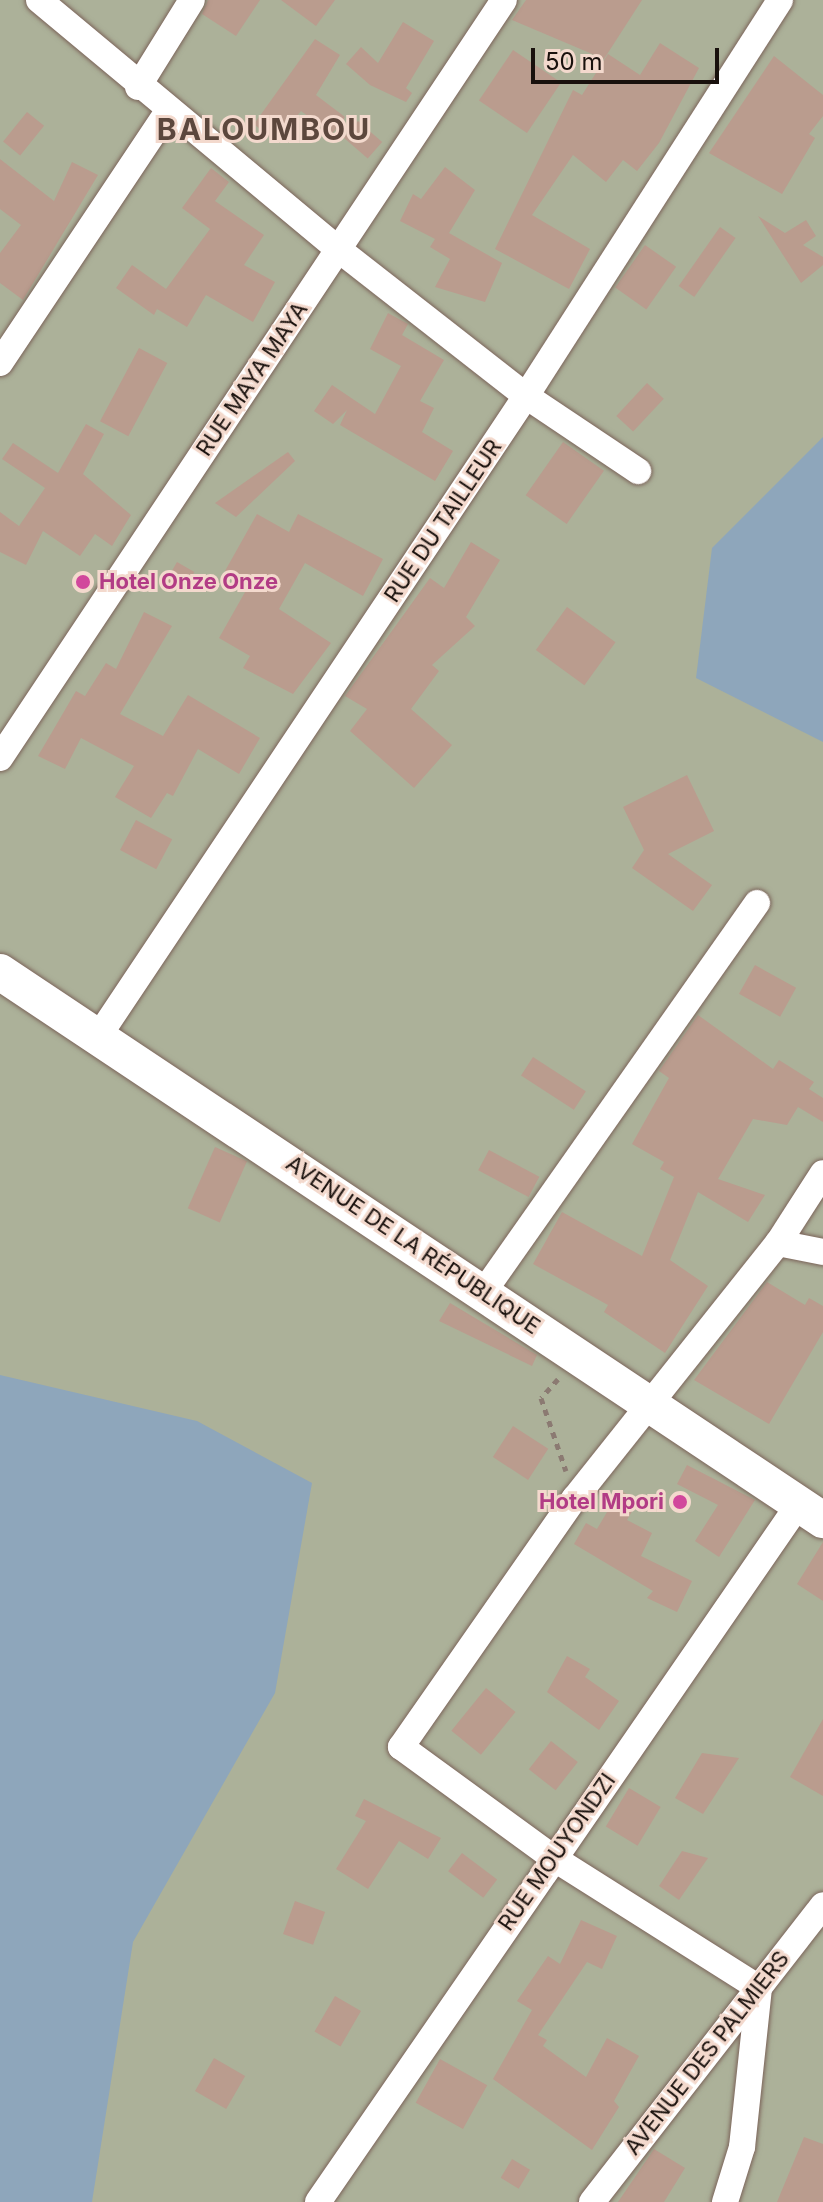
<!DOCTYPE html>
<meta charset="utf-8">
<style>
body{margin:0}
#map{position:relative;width:823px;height:2202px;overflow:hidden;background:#f3d9cd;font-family:Inter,sans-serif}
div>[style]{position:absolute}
.green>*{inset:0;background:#acb199;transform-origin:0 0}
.water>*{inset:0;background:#8ea6bb}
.building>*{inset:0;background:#ba9c8e;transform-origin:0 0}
.path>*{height:5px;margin-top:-2.5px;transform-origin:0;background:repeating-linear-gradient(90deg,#8b7a72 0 6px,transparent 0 12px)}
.roads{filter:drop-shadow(0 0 2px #7b645a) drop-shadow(0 0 2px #7b645a)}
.street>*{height:26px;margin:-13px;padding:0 13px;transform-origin:13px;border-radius:13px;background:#fff}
.secondary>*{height:36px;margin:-18px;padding:0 18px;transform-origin:18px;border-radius:18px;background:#fff}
.dots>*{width:22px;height:22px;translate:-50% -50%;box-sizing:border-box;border:4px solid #f3d9cd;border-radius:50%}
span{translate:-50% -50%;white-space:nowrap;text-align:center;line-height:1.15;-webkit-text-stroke:6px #f3d9cd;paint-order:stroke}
.street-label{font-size:22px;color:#19110d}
.hotel-label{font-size:22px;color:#b23c85;font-weight:700}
.left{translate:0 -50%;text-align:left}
.right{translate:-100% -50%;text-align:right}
.district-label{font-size:30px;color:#5c473d;font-weight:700;letter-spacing:2px}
.scale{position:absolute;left:531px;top:48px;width:188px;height:36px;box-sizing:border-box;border:4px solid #19110d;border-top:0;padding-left:10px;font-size:24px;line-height:28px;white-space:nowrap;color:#19110d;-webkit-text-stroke:6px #f3d9cd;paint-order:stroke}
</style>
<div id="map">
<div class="green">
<div style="left:0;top:0;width:823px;height:2202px"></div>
</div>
<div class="water">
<div style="clip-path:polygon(823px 437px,823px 742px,696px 678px,712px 548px)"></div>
<div style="clip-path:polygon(0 1375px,197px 1421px,312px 1483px,275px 1693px,133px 1942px,92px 2202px,0 2202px)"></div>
</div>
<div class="building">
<div style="clip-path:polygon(208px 0,260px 0,236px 36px,202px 14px)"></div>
<div style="clip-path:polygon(281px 0,335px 0,316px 26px)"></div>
<div style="clip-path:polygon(526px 0,642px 0,604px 59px,512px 20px)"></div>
<div style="clip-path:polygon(403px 22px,434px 41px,406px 88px,412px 93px,406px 102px,370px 85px,346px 64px,361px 47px,378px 63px)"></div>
<div style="clip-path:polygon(315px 39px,340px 55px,316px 95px,345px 117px,332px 134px,301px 111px,276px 143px,254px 124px)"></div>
<div style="clip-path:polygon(660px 43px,699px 68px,659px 143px,637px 171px,623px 160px,606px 182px,573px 155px,532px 215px,590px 249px,569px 289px,495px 249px,573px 90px,582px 95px,608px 54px,640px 75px)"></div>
<div style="left:513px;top:50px;width:58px;height:61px;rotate:34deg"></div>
<div style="clip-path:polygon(774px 56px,823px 95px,823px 116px,809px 134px,815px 138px,782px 194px,709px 153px)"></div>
<div style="left:27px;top:112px;width:22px;height:38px;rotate:39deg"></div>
<div style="left:358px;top:121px;width:32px;height:22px;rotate:41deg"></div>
<div style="clip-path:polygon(0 159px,54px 201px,72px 162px,98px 175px,23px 300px,0 283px,0 253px,21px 225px,0 209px)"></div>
<div style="clip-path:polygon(445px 167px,475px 190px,449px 233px,502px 263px,485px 302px,435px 287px,450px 259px,430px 247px,435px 239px,400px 221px,413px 194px,421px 199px)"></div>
<div style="clip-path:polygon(211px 168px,229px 182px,215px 201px,264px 235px,244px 265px,275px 282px,253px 322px,206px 295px,187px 327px,157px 309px,154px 315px,116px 288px,132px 265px,166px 289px,210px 229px,182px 208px)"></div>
<div style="clip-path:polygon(758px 216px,785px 233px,806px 220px,816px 236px,803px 245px,823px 257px,823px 265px,801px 283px)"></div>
<div style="left:720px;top:227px;width:19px;height:72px;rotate:35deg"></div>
<div style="left:645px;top:245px;width:38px;height:52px;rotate:35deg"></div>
<div style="clip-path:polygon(388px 313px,408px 324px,402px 335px,444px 360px,420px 401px,434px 408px,422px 432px,453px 451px,435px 481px,340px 425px,347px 410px,333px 424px,314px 411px,332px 385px,375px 414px,401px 366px,370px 349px)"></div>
<div style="left:139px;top:348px;width:32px;height:83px;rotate:28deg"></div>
<div style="left:647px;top:383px;width:23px;height:45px;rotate:43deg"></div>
<div style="clip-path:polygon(86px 424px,104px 434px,83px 474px,131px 515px,112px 546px,95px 534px,80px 556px,43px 531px,26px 565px,0 552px,0 512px,19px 526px,45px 488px,2px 459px,13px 443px,58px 473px)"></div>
<div style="left:563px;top:442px;width:50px;height:65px;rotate:35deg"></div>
<div style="clip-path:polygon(288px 452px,295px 461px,236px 517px,215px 503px)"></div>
<div style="clip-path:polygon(257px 514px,289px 532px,298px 514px,383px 559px,363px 596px,305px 563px,279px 609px,331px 643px,293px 694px,243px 668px,250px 656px,219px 638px,249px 585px,225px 571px)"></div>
<div style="clip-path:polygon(471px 542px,500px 560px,466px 617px,475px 626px,432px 665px,439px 671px,411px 709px,452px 745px,414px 788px,350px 731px,367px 709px,345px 696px,430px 578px,444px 588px)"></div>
<div style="left:177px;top:562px;width:20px;height:21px;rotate:30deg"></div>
<div style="left:567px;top:607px;width:60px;height:53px;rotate:36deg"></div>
<div style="clip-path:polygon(144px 612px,172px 626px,120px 714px,163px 736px,188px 695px,260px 738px,239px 774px,198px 749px,173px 796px,167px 793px,151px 818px,115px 797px,134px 766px,81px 738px,65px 769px,38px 756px,76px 691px,85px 696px,106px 663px,116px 669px)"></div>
<div style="clip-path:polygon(687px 775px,714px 831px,668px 854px,712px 885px,693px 911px,632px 868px,644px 850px,623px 807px)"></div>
<div style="left:136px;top:820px;width:41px;height:34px;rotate:28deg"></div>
<div style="left:755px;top:965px;width:47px;height:33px;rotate:29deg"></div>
<div style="clip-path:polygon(698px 1015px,773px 1069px,779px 1060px,814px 1082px,809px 1089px,823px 1098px,823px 1122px,798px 1107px,787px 1125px,753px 1119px,718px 1179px,765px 1195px,748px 1222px,698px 1192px,670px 1260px,708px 1286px,665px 1353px,604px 1312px,608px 1305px,533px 1264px,562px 1212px,642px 1256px,674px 1177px,660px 1169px,664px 1162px,632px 1144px,669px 1078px,659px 1071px)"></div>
<div style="left:533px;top:1057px;width:63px;height:22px;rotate:33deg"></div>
<div style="left:215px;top:1147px;width:35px;height:67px;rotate:24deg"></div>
<div style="left:489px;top:1150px;width:57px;height:23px;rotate:28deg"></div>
<div style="clip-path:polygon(767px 1282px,805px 1305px,809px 1298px,823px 1306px,823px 1332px,769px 1424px,694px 1380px)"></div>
<div style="clip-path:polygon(450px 1303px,537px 1355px,532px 1366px,439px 1321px)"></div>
<div style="left:513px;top:1426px;width:42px;height:37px;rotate:33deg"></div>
<div style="clip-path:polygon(687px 1465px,755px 1500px,719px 1557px,695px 1541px,718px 1505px,677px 1484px)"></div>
<div style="clip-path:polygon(620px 1490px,638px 1501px,627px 1520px,652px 1533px,641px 1556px,692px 1581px,677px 1612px,647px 1598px,653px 1591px,574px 1544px,586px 1523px,597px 1529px)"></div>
<div style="clip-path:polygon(823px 1542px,823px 1601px,797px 1584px)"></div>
<div style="clip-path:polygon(567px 1656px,590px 1669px,585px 1677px,619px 1701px,599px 1730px,547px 1692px)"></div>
<div style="left:486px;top:1688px;width:38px;height:55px;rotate:39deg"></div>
<div style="clip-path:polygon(823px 1719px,823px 1796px,790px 1777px)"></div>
<div style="left:551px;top:1741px;width:34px;height:36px;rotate:38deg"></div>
<div style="clip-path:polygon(702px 1753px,739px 1758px,703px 1814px,675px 1798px)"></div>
<div style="left:629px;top:1788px;width:37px;height:45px;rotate:31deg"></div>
<div style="clip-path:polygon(364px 1799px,441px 1838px,428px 1859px,399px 1841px,368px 1889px,336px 1869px,366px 1821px,355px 1816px)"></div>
<div style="clip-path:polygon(682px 1851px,708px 1858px,679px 1900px,659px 1886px)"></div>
<div style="left:462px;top:1853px;width:44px;height:23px;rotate:37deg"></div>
<div style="left:295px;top:1901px;width:32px;height:35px;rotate:20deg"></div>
<div style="clip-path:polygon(581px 1920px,617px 1936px,602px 1969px,587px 1962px,538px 2035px,547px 2040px,543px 2046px,586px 2077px,607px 2038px,639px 2056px,614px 2101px,619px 2107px,592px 2150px,493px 2079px,532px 2010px,517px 2001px,548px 1956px,560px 1964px)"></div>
<div style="left:335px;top:1996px;width:30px;height:41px;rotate:30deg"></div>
<div style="left:214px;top:2058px;width:36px;height:38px;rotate:30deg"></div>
<div style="left:440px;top:2059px;width:54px;height:50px;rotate:29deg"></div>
<div style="clip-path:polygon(804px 2137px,823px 2144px,823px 2202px,777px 2202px)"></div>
<div style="clip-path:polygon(654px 2149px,685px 2168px,664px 2202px,618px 2202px)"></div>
<div style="left:512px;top:2159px;width:21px;height:22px;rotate:31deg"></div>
</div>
<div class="path">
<div style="left:558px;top:1379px;width:25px;rotate:132deg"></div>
<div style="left:541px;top:1398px;width:77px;rotate:71.1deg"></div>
</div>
<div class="roads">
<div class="street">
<div style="left:39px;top:0;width:389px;rotate:39.8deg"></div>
<div style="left:338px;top:249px;width:239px;rotate:38deg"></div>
<div style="left:526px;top:396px;width:135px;rotate:33.8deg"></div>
<div style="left:138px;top:87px;width:102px;rotate:-58.2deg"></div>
<div style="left:0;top:363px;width:303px;rotate:-56.3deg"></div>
<div style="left:0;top:758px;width:910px;rotate:-56.38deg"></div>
<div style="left:98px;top:1037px;width:771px;rotate:-56.27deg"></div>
<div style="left:526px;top:396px;width:470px;rotate:-57.3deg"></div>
<div style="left:778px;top:1243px;width:46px;rotate:11.3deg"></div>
<div style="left:485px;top:1290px;width:473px;rotate:-54.9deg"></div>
<div style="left:318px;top:2202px;width:848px;rotate:-55.43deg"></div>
<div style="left:592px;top:2202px;width:376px;rotate:-52.1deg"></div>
<div style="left:725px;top:2202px;width:58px;rotate:-72.8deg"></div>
<div style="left:742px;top:2147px;width:160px;rotate:-83.9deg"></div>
<div style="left:759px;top:1988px;width:245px;rotate:-147.7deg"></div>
<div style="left:552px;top:1857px;width:187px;rotate:-143.9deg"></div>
<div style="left:401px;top:1747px;width:304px;rotate:-55.1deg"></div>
<div style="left:575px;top:1498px;width:326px;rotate:-51.5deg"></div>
<div style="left:778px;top:1243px;width:83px;rotate:-57.3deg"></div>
</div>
<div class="secondary">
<div style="left:0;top:972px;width:989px;rotate:33.66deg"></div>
</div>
</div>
<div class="dots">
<div style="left:83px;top:582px;background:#d1479c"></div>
<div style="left:680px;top:1502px;background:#d1479c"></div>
</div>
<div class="street-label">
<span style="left:252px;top:379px;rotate:-56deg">RUE MAYA MAYA</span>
<span style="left:443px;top:521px;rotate:-56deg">RUE DU TAILLEUR</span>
<span style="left:413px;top:1245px;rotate:34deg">AVENUE DE LA RÉPUBLIQUE</span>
<span style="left:557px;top:1852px;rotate:-55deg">RUE MOUYONDZI</span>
<span style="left:707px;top:2053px;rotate:-52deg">AVENUE DES PALMIERS</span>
</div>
<div class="hotel-label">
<span class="left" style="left:99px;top:582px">Hotel Onze Onze</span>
<span class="right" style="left:664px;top:1502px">Hotel Mpori</span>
</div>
<div class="district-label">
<span style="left:264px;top:129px">BALOUMBOU</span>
</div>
<div class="scale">50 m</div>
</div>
